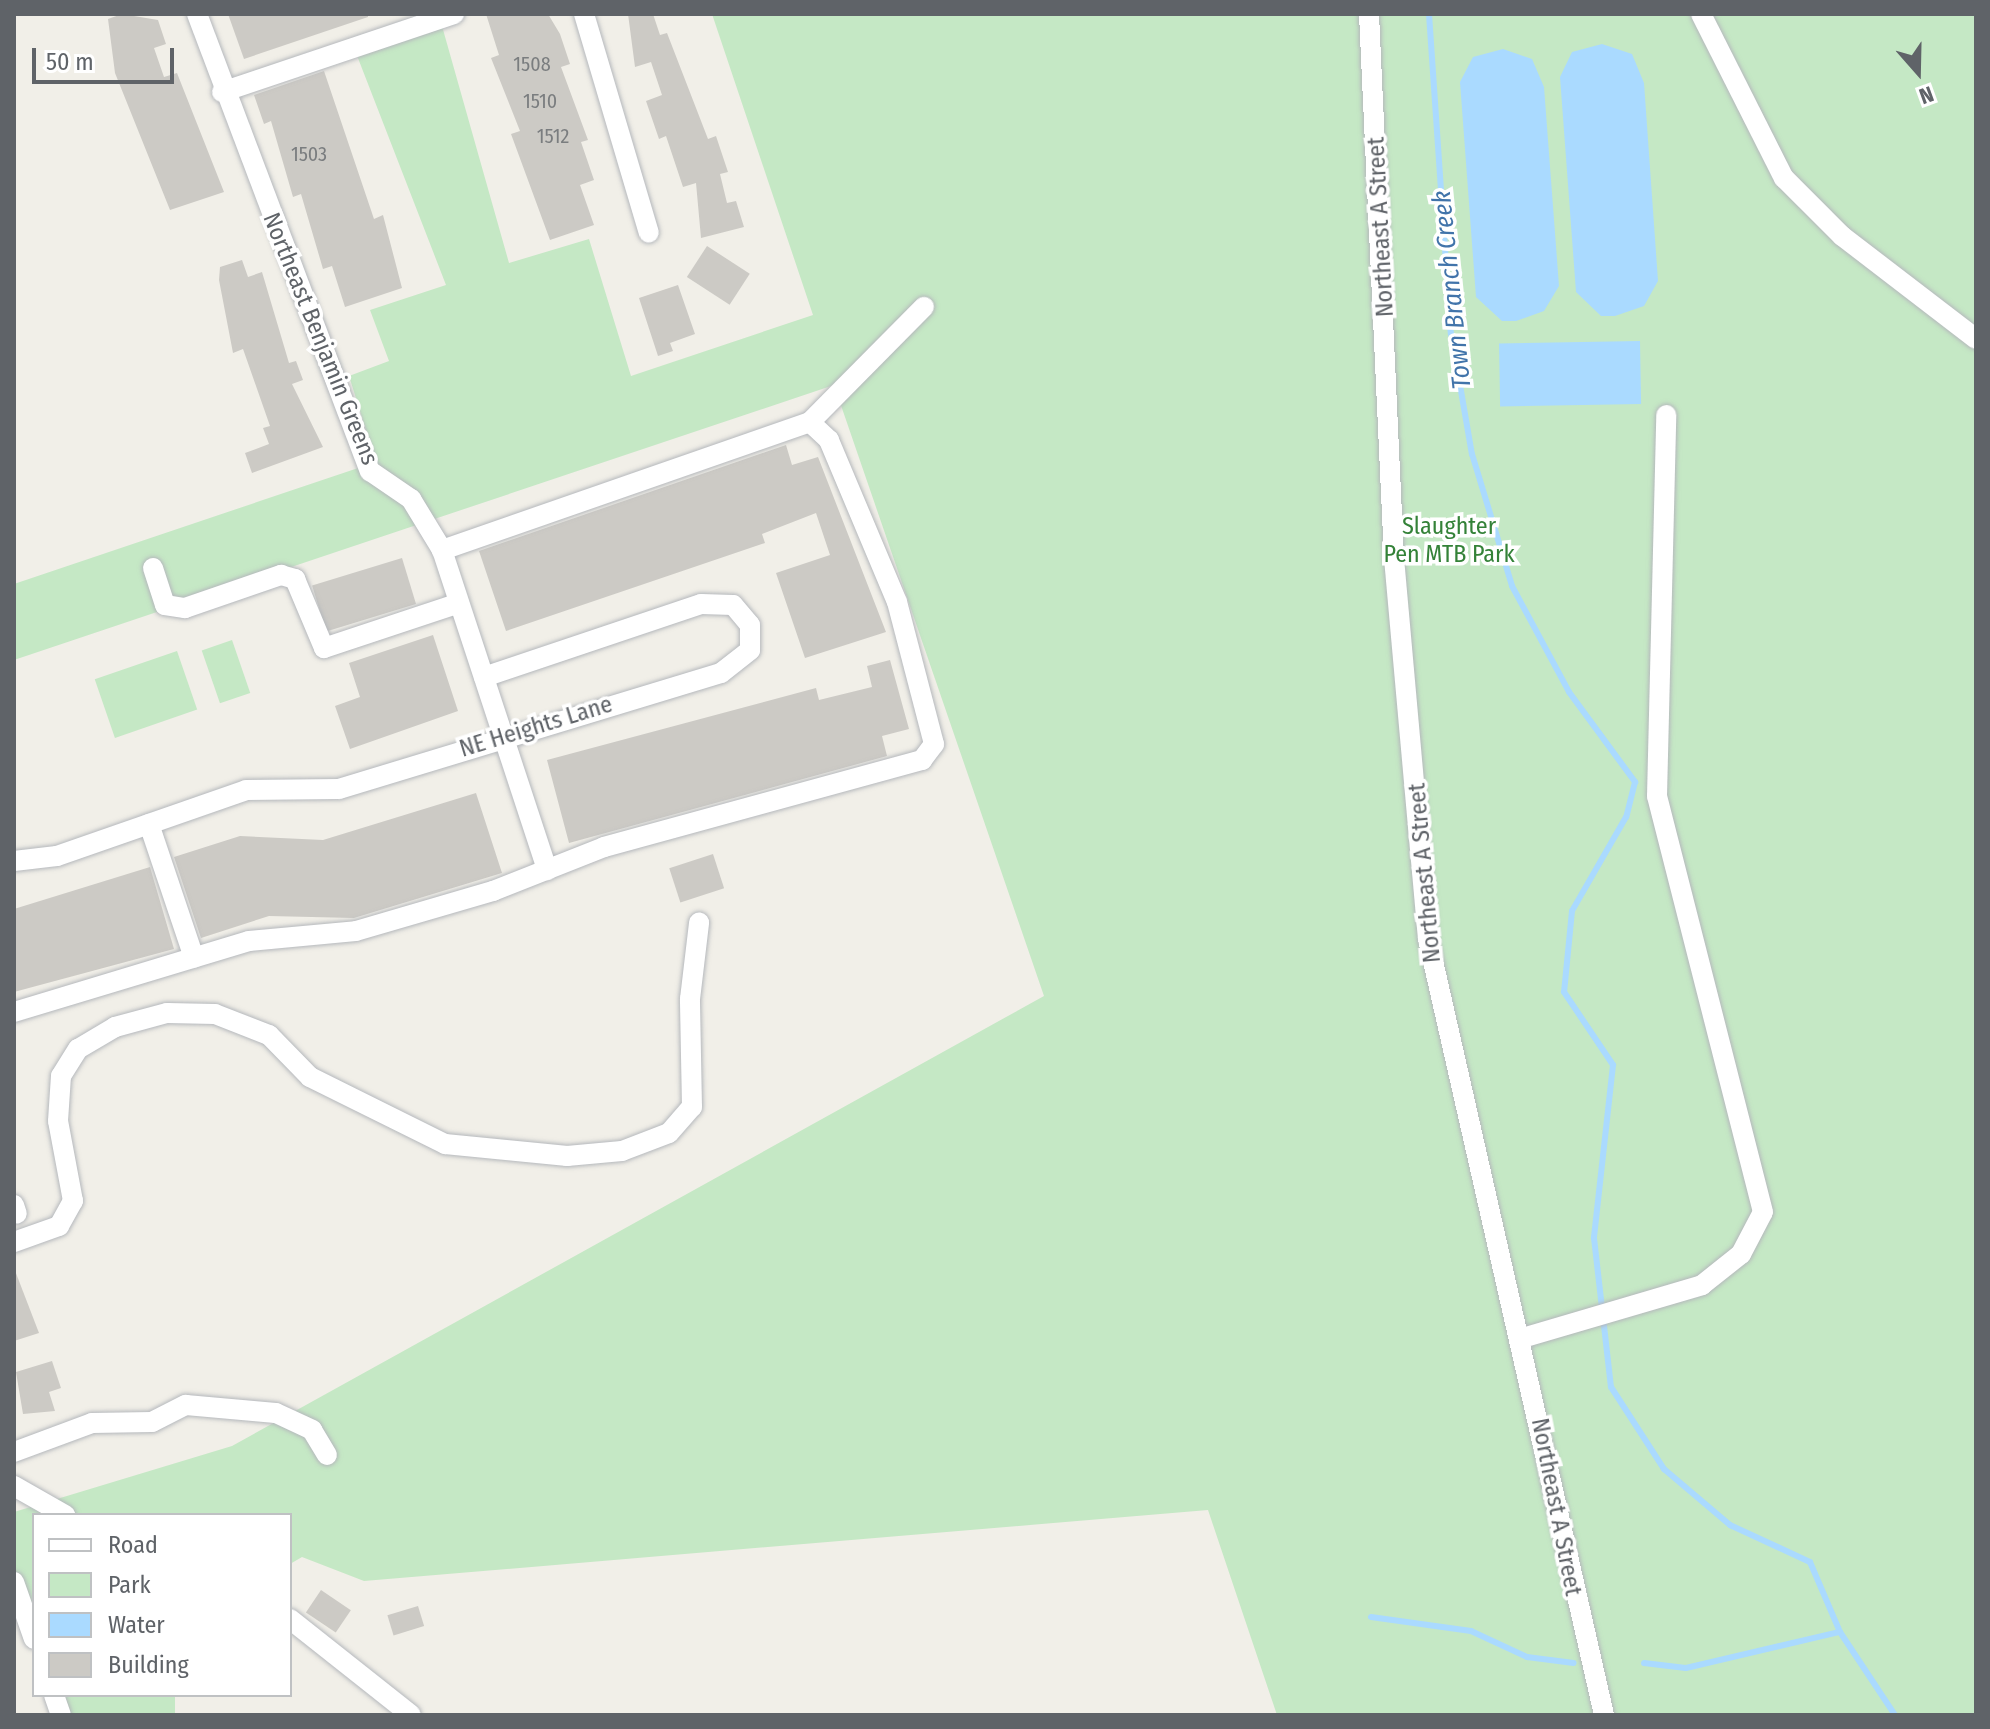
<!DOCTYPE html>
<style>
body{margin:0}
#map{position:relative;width:1990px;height:1729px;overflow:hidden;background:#f1efe8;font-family:"Fira Sans Condensed",sans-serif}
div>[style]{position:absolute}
.green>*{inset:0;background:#c5e8c5;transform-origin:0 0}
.water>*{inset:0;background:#aadaff;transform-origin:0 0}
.stream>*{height:6px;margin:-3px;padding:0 3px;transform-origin:3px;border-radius:3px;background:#aadaff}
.building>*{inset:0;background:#cccac5;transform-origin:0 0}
.roads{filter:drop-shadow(0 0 2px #b5b8bc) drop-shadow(0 0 2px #b5b8bc)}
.minor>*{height:20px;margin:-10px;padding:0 10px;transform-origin:10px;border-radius:10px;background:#fff}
span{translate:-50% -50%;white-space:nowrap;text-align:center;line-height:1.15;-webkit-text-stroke:7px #fff;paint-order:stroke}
.number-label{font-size:20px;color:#7a7d7f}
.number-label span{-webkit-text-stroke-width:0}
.street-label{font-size:24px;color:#5f6368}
.park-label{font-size:24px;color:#348238}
.water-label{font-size:26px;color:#4174aa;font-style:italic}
.frame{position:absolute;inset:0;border:16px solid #5f6368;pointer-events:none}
.legend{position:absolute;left:32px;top:1513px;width:260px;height:184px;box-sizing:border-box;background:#fff;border:2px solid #bfc1c3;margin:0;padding:10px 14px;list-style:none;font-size:24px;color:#5f6368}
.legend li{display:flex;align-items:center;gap:16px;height:40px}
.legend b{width:40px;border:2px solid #bfc1c3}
.north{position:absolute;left:1878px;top:32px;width:80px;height:80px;-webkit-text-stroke:6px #fff;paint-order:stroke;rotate:160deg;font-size:22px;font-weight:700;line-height:32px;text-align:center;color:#5f6368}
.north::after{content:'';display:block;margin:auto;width:28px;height:36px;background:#5f6368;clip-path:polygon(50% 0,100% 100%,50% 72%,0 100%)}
.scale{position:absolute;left:32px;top:48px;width:142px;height:36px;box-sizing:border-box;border:4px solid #5f6368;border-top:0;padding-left:10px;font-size:24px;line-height:28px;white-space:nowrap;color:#5f6368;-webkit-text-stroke:6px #fff;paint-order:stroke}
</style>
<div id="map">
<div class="green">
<div style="clip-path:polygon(712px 14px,1976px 14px,1976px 1715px,1277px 1715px,1208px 1510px,364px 1581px,302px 1557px,290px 1564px,290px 1515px,34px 1515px,34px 1645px,14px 1582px,14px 1512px,232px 1446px,1044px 996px,834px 385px,14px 660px,14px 584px,376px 462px,349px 376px,389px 361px,370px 310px,446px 285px,356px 53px,442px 26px,509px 263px,589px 239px,631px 376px,813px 315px)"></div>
<div style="left:232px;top:640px;width:56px;height:32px;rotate:71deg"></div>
<div style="left:177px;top:651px;width:62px;height:87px;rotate:71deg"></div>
<div style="left:50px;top:1695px;width:125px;height:21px"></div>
</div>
<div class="water">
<div style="clip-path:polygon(1602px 44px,1632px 54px,1644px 83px,1658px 281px,1644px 306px,1615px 316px,1601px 316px,1576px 292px,1560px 77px,1572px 52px)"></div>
<div style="clip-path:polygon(1503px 49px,1532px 59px,1544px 87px,1559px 286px,1544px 311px,1516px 321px,1502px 321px,1476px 297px,1460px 82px,1473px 57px)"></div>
<div style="left:1640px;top:341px;width:63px;height:141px;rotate:89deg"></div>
</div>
<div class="stream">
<div style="left:1429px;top:14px;width:320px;rotate:86.1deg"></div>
<div style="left:1451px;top:333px;width:123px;rotate:80.2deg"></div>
<div style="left:1472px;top:454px;width:138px;rotate:73.1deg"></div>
<div style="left:1512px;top:586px;width:120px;rotate:61.7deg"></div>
<div style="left:1569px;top:692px;width:112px;rotate:53.7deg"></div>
<div style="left:1635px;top:782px;width:36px;rotate:104deg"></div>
<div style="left:1626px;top:817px;width:108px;rotate:119.9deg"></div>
<div style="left:1572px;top:911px;width:81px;rotate:95.6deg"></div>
<div style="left:1564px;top:992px;width:88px;rotate:56.1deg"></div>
<div style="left:1613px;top:1065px;width:174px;rotate:96.3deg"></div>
<div style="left:1594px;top:1238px;width:150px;rotate:83.5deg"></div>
<div style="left:1611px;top:1387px;width:98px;rotate:57.1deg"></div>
<div style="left:1664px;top:1469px;width:87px;rotate:40.3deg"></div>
<div style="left:1730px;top:1525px;width:88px;rotate:24.8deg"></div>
<div style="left:1810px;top:1562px;width:76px;rotate:66.8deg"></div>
<div style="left:1840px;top:1632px;width:100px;rotate:56.5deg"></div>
<div style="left:1371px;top:1617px;width:101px;rotate:8deg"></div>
<div style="left:1471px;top:1631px;width:62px;rotate:24.9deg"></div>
<div style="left:1527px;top:1657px;width:47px;rotate:7.3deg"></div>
<div style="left:1644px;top:1663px;width:42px;rotate:6.8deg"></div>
<div style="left:1686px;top:1668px;width:158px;rotate:-13.2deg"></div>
</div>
<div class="building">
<div style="clip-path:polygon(122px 14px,158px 20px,166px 44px,154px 48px,164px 77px,177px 73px,224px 192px,170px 210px,115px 73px,108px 19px)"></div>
<div style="clip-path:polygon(228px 14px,368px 14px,368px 17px,244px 59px)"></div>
<div style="clip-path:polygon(486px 14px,548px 14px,560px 34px,570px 64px,561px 67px,588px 140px,581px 142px,594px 180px,580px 185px,594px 225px,550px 240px,511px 134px,520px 131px,491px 58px,499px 55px)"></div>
<div style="clip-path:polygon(628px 14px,653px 14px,660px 35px,667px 33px,708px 139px,716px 136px,728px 172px,720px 174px,727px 203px,736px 201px,744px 227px,701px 238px,696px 183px,683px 187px,666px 136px,659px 139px,646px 101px,662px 95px,651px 62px,635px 67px)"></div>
<div style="clip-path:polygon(324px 71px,374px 219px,383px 215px,402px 288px,345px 307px,332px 266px,323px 269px,301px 194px,293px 197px,271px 121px,264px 124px,254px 95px)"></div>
<div style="left:707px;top:246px;width:51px;height:37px;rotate:33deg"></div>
<div style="clip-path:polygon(242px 260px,248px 277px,262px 272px,289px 363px,296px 361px,303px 380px,292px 384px,323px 447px,252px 473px,245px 453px,269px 444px,263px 428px,270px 426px,243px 349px,233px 353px,219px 280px,220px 267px)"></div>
<div style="clip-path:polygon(678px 285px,695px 334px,670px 343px,673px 351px,658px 356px,639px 298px)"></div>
<div style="clip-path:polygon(786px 445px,792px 465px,818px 457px,886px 632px,805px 658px,776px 573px,830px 555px,816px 513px,762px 534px,765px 543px,506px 631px,479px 551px)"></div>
<div style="left:402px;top:558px;width:48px;height:94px;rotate:73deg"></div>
<div style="clip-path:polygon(433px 635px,458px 711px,350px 749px,335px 706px,360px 697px,349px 663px)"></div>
<div style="clip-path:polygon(890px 660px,909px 729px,882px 736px,887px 756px,569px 843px,547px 760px,816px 688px,819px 700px,872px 687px,867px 666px)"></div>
<div style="clip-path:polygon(476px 793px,502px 873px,354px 918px,269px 916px,201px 938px,174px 857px,240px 836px,323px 840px)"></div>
<div style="left:713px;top:854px;width:36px;height:46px;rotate:72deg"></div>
<div style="clip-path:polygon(150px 867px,174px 949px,14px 992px,14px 909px)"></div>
<div style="clip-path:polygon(14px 1268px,39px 1333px,14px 1341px)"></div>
<div style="clip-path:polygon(52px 1361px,61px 1388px,49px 1392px,55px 1411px,23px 1414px,16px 1372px)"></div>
<div style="left:321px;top:1590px;width:36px;height:27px;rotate:34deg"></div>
<div style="left:418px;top:1606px;width:21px;height:32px;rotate:73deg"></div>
</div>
<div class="roads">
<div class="minor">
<div style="left:197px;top:14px;width:489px;rotate:69.3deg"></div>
<div style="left:370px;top:471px;width:50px;rotate:34.3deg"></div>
<div style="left:411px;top:499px;width:60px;rotate:58.7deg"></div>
<div style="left:442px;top:550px;width:337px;rotate:71.8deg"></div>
<div style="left:584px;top:14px;width:228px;rotate:73.5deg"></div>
<div style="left:1369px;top:14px;width:545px;rotate:87.37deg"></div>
<div style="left:1394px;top:558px;width:383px;rotate:84.9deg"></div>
<div style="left:1428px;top:939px;width:796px;rotate:77.22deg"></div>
<div style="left:1701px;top:14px;width:184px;rotate:63.2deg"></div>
<div style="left:1784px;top:178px;width:82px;rotate:45deg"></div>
<div style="left:1842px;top:236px;width:169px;rotate:37.5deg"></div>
<div style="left:222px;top:92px;width:245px;rotate:-18.6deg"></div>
<div style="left:810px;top:422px;width:162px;rotate:-45.3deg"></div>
<div style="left:153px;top:568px;width:39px;rotate:72deg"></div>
<div style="left:165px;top:605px;width:20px;rotate:9deg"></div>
<div style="left:185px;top:608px;width:102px;rotate:-19deg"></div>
<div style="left:281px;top:575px;width:15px;rotate:16deg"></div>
<div style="left:295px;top:579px;width:75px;rotate:67.2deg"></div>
<div style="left:324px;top:648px;width:142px;rotate:-18.4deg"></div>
<div style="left:149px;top:824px;width:141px;rotate:71.4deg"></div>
<div style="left:14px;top:861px;width:43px;rotate:-6.6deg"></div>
<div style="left:57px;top:856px;width:200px;rotate:-19.2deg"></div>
<div style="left:246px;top:790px;width:93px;rotate:-0.6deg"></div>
<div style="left:339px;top:789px;width:399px;rotate:-16.9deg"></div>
<div style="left:721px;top:673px;width:37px;rotate:-38deg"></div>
<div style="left:750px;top:650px;width:25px;rotate:-90deg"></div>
<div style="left:750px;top:625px;width:26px;rotate:-130deg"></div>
<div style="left:733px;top:605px;width:32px;rotate:-178deg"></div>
<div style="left:701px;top:604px;width:229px;rotate:161.4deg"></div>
<div style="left:14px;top:1012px;width:245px;rotate:-16.8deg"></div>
<div style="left:249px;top:941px;width:107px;rotate:-5.3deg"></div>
<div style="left:356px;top:931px;width:143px;rotate:-16.3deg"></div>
<div style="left:493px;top:891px;width:119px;rotate:-21.6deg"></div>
<div style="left:604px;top:847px;width:330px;rotate:-15.3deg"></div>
<div style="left:922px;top:760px;width:20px;rotate:-53deg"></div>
<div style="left:934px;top:744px;width:147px;rotate:-104.6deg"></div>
<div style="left:897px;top:602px;width:176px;rotate:-112.8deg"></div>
<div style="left:829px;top:440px;width:26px;rotate:-137deg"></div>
<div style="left:810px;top:422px;width:390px;rotate:160.8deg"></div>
<div style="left:14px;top:1205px;width:9px;rotate:72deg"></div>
<div style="left:14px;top:1242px;width:48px;rotate:-19.6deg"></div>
<div style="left:59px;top:1226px;width:29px;rotate:-61deg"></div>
<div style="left:73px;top:1201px;width:81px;rotate:-100.6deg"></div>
<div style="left:58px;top:1121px;width:45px;rotate:-86.2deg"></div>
<div style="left:61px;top:1076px;width:32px;rotate:-58deg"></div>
<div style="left:78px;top:1049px;width:43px;rotate:-30.7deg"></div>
<div style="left:115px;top:1027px;width:54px;rotate:-15.1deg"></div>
<div style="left:167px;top:1013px;width:48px;rotate:1.2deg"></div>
<div style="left:215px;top:1014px;width:58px;rotate:21.3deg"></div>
<div style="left:269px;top:1035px;width:59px;rotate:45.7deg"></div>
<div style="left:310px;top:1077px;width:151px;rotate:26.4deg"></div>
<div style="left:445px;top:1144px;width:123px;rotate:5.6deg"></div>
<div style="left:567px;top:1156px;width:55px;rotate:-5.2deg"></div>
<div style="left:622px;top:1151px;width:50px;rotate:-21deg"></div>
<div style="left:669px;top:1133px;width:35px;rotate:-49deg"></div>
<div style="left:692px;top:1107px;width:108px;rotate:-91.1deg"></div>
<div style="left:690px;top:999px;width:77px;rotate:-83.2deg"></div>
<div style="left:1519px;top:1339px;width:191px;rotate:-16.4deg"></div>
<div style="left:1702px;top:1285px;width:50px;rotate:-38.5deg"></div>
<div style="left:1741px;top:1254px;width:47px;rotate:-62.4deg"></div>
<div style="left:1763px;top:1212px;width:429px;rotate:-104.3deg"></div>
<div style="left:1657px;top:796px;width:381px;rotate:-88.6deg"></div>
<div style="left:14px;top:1452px;width:83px;rotate:-20.4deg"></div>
<div style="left:92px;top:1423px;width:60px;rotate:-1deg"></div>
<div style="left:152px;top:1422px;width:38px;rotate:-27deg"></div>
<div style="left:186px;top:1405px;width:90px;rotate:5.1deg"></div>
<div style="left:276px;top:1413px;width:40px;rotate:25deg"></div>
<div style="left:312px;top:1430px;width:29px;rotate:59deg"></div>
<div style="left:14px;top:1486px;width:59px;rotate:29.6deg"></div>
<div style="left:14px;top:1582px;width:60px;rotate:70.7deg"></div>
<div style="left:290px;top:1619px;width:154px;rotate:38.4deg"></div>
<div style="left:54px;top:1695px;width:21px;rotate:71deg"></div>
</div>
</div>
<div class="number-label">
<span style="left:532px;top:64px">1508</span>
<span style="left:540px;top:101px">1510</span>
<span style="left:553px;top:136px">1512</span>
<span style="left:309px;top:154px">1503</span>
</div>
<div class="street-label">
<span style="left:1381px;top:227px;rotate:-93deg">Northeast A Street</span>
<span style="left:320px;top:339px;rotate:68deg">Northeast Benjamin Greens</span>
<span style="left:536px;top:727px;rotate:-17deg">NE Heights Lane</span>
<span style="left:1425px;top:873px;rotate:-95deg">Northeast A Street</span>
<span style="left:1556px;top:1507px;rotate:79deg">Northeast A Street</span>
</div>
<div class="park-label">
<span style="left:1449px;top:541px">Slaughter<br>Pen MTB Park</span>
</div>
<div class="water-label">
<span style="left:1452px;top:290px;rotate:-96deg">Town Branch Creek</span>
</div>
<div class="frame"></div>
<ul class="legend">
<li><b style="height:10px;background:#fff"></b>Road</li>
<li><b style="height:22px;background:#c5e8c5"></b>Park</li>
<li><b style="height:22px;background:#aadaff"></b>Water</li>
<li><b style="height:22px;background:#cccac5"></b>Building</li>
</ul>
<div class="north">N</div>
<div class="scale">50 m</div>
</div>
